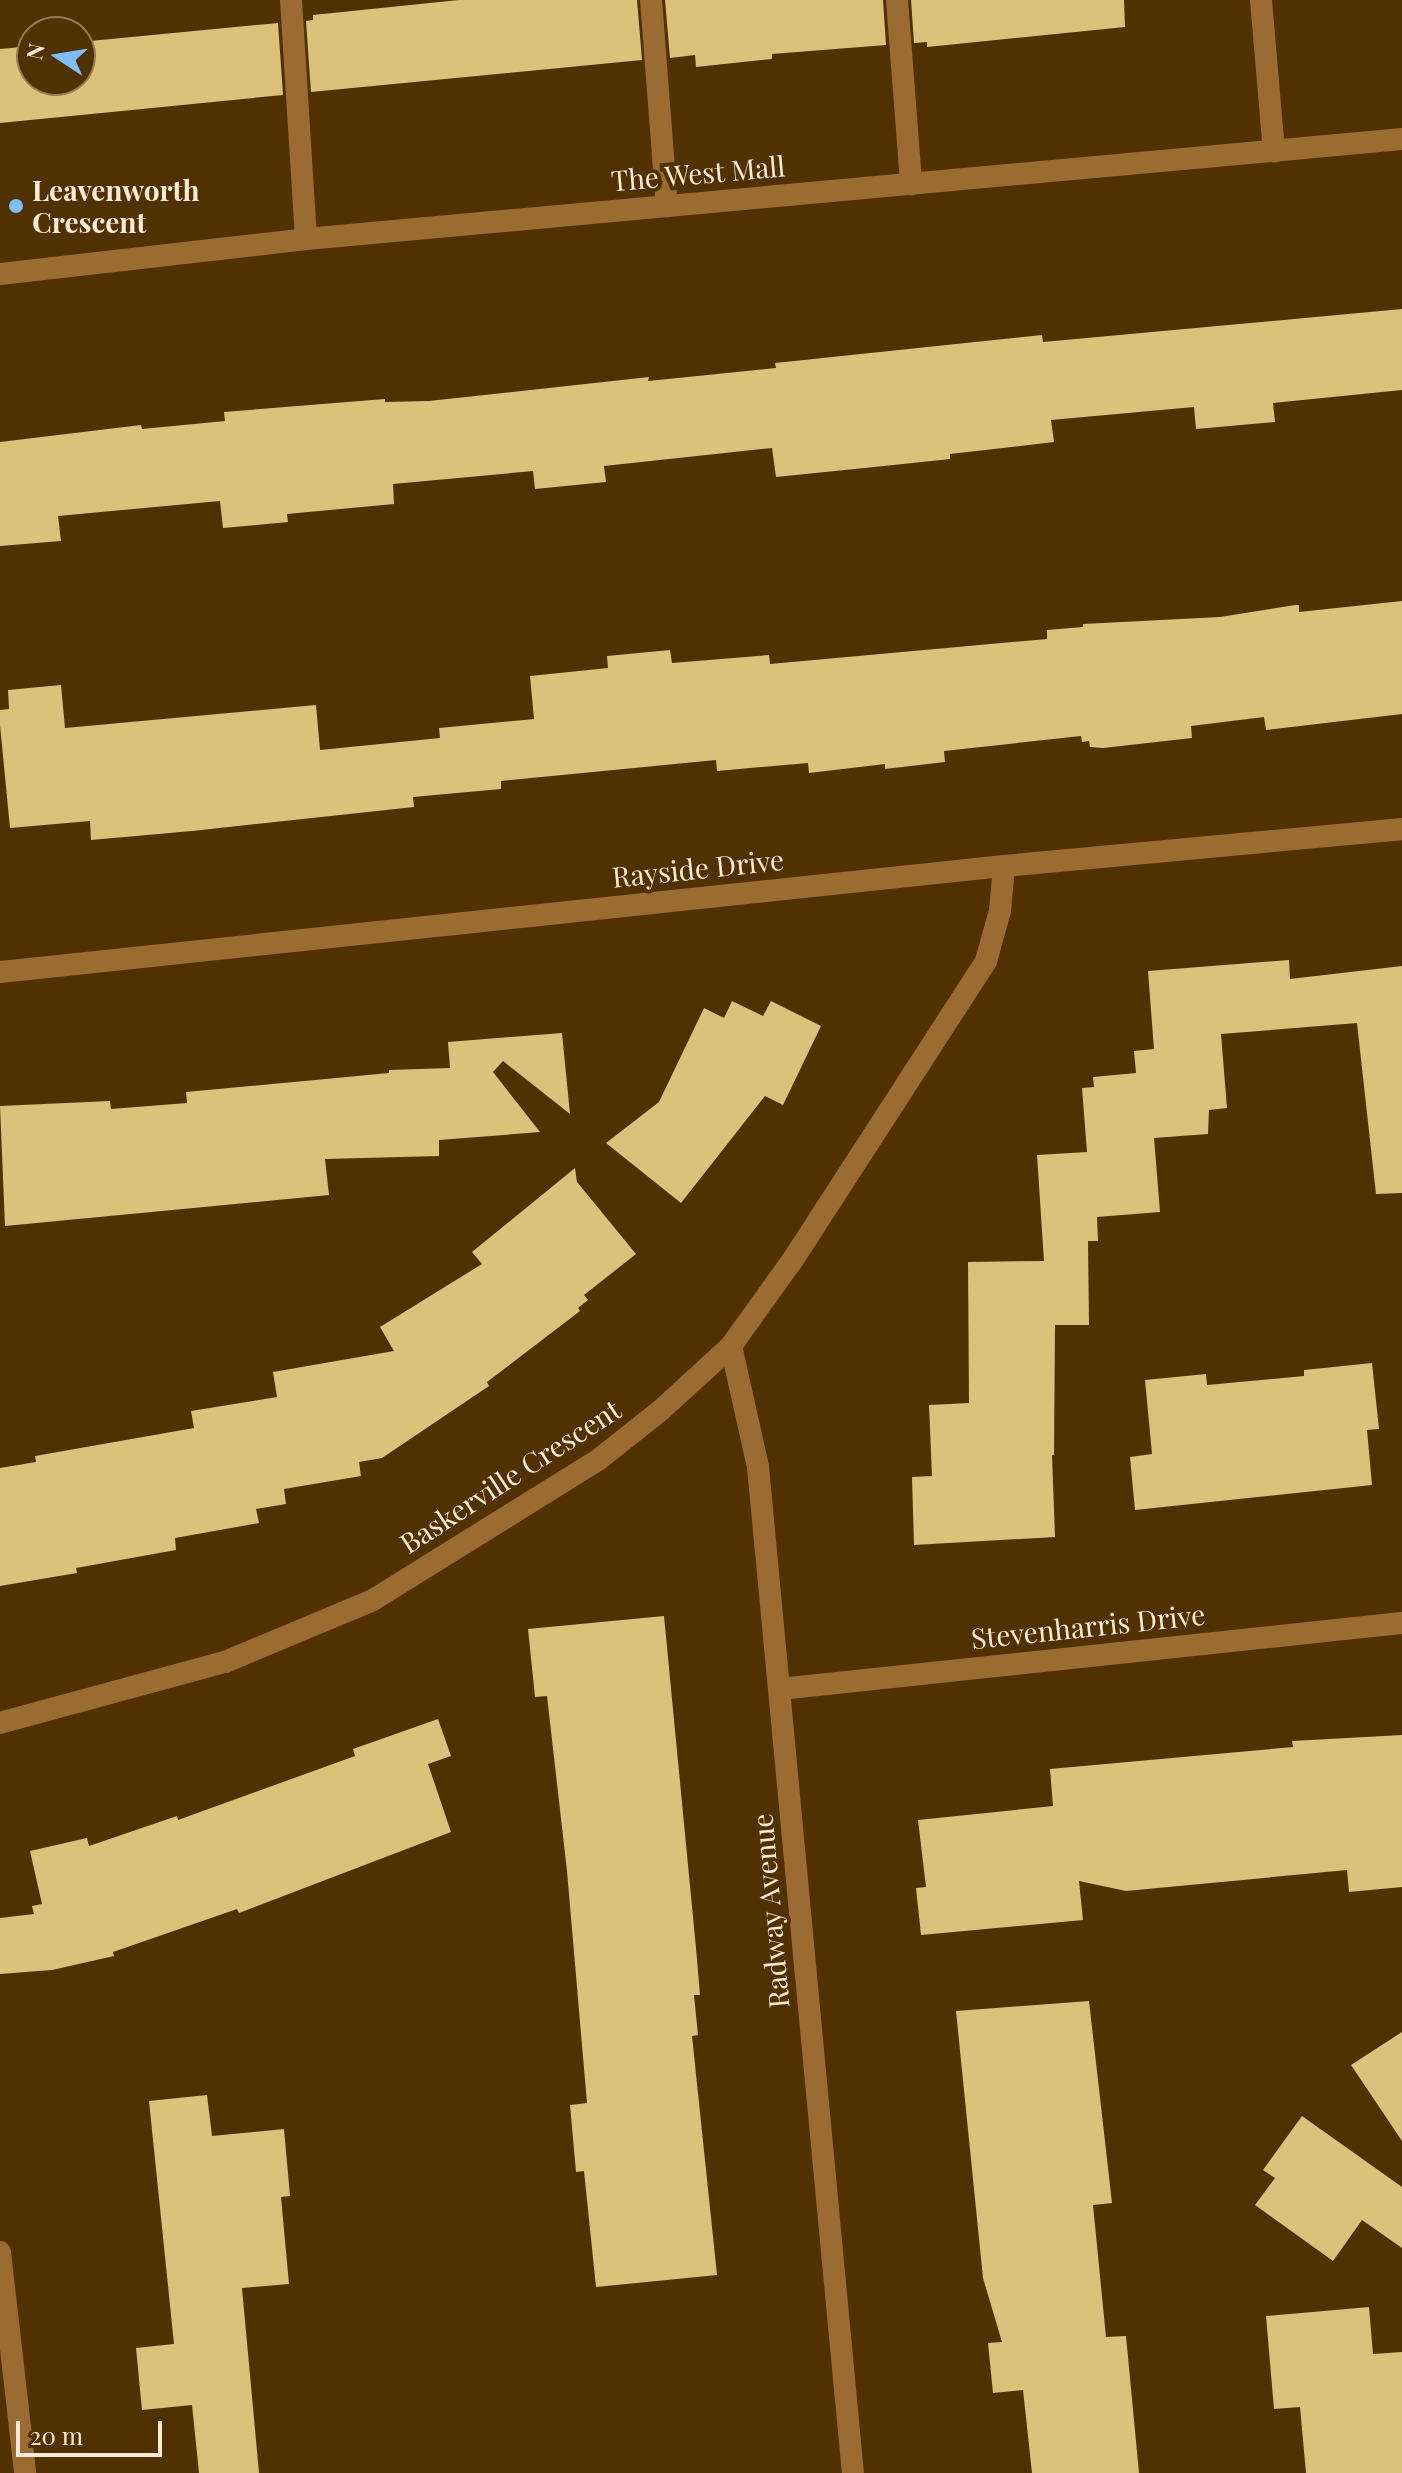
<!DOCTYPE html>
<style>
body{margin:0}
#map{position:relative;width:1402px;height:2473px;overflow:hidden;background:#523100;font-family:"Playfair Display",serif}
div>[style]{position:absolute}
.building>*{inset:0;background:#dcc17a}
.service>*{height:22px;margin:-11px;padding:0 11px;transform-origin:11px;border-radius:11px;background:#9b6c32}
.minor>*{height:22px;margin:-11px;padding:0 11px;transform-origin:11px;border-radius:11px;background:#9b6c32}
.secondary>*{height:22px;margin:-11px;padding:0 11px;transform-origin:11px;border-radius:11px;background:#9b6c32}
.dots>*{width:22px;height:22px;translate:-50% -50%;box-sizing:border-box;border:4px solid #523100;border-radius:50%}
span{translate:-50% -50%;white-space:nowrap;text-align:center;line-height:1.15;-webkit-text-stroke:8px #523100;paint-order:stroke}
.street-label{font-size:28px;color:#fbebda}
.poi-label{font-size:28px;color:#fbebda;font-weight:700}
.left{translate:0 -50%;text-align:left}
.north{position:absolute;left:16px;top:16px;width:80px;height:80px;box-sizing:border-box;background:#523100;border:2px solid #967b57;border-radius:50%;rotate:282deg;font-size:22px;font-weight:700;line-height:32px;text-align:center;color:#fbebda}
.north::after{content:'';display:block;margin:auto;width:28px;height:36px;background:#7fbdfa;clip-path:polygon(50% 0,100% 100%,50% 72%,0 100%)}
.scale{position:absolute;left:16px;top:2421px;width:146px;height:36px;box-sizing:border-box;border:4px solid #fbebda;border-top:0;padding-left:10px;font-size:24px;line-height:28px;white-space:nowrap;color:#fbebda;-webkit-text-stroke:6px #523100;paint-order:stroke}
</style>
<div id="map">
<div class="building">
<div style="clip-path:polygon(459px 0,637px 0,642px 60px,311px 92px,306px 21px,313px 20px,313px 15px)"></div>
<div style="clip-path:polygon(665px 0,883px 0,886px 45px,772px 54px,772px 59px,696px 67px,695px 55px,670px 58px)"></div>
<div style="clip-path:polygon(911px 0,1124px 0,1125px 27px,927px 47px,927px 42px,914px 43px)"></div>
<div style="clip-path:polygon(278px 23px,283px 95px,0 123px,0 49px,32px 46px,32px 80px,80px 80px,80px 42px)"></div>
<div style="clip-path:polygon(1402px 309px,1402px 390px,1273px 403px,1275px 422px,1196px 429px,1194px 407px,1051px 420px,1054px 442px,950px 454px,950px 459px,884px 466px,776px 477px,772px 448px,604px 466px,606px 482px,535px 489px,533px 471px,393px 484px,394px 504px,287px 514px,288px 522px,223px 528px,220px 501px,58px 516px,61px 541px,0 546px,0 442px,141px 425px,142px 429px,225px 421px,224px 412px,385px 399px,385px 402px,429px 401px,649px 377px,648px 381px,776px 368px,775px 363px,1042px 335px,1043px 342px)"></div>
<div style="clip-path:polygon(1402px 601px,1402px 714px,1266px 730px,1264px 717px,1191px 726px,1192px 738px,1103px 748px,1090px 747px,1089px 741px,1082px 742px,1081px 736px,944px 751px,945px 762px,885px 769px,885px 764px,809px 773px,808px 763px,717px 771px,716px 760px,501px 781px,501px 789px,413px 797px,414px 807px,192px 831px,91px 840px,90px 821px,10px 828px,0 725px,0 710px,9px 709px,8px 690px,61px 685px,65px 728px,316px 705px,320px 750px,440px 738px,439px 728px,534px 719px,530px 676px,608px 668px,607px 656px,670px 650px,672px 663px,769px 655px,770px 664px,1047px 639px,1047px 630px,1083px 627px,1083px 624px,1220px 617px,1295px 605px,1299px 605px,1299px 612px)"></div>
<div style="clip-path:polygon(1289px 960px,1290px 979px,1402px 966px,1402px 1193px,1376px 1194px,1357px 1023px,1221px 1034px,1227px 1108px,1209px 1110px,1208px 1134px,1154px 1138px,1160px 1212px,1097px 1217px,1098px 1241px,1088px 1241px,1089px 1325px,1055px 1325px,1054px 1455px,1052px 1455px,1055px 1537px,914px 1545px,912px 1477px,932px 1476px,929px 1405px,969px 1403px,968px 1262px,1044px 1261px,1037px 1155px,1087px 1152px,1082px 1088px,1094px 1087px,1093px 1077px,1136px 1073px,1134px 1051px,1154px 1049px,1148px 971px)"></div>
<div style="clip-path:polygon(732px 1001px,763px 1016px,771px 1001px,821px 1026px,783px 1105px,765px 1096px,681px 1203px,606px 1143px,659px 1102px,704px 1008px,724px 1018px)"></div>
<div style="clip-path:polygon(562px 1033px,570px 1114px,503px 1061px,493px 1072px,540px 1132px,439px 1140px,439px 1156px,325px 1159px,329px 1195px,5px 1226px,0 1106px,110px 1101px,111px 1109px,187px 1103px,186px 1092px,389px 1073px,389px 1070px,450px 1068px,448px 1042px)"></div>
<div style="clip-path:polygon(575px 1168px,577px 1182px,636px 1254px,584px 1295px,588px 1300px,578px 1308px,580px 1311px,487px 1382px,489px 1386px,382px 1458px,359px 1462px,361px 1476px,284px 1489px,286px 1504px,256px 1509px,259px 1523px,175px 1538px,176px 1550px,76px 1568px,77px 1573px,0 1586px,0 1468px,36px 1462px,35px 1456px,194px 1428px,191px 1411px,277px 1397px,273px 1372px,394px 1351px,380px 1327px,482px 1264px,472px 1252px)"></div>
<div style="clip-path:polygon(1372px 1363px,1379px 1429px,1367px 1430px,1372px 1485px,1135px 1510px,1130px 1457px,1152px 1454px,1145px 1380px,1206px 1374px,1207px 1385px,1304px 1376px,1304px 1370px)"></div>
<div style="clip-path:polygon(664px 1616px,696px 1948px,700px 1995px,694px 1995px,698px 2035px,692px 2036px,717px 2275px,596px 2287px,584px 2171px,576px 2172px,570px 2105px,587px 2103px,567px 1871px,547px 1696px,535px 1697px,528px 1629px)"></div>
<div style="clip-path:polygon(438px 1719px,451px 1756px,428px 1764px,451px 1832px,239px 1913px,237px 1909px,113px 1952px,114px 1956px,52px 1970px,0 1974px,0 1918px,34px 1914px,32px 1906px,42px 1904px,30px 1851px,87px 1838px,89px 1846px,177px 1816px,178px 1820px,355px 1756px,353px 1749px)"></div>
<div style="clip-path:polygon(1402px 1735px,1402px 1887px,1349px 1892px,1347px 1870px,1126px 1891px,1079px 1881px,1083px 1920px,921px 1935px,916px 1888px,926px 1887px,918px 1820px,1053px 1806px,1050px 1769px,1293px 1747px,1292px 1741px)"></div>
<div style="clip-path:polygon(1089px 2001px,1112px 2203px,1093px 2205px,1106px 2337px,1126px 2336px,1139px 2473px,1032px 2473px,1023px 2390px,993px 2393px,988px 2343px,1002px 2342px,983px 2278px,956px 2011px)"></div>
<div style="clip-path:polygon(1402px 2032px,1402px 2141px,1351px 2065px)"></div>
<div style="clip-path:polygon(207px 2095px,212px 2136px,284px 2129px,290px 2196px,281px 2197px,289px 2284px,242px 2288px,259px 2473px,199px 2473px,192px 2405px,142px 2410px,136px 2348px,174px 2344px,149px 2101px)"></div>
<div style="clip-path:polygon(1302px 2116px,1402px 2187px,1402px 2248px,1362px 2220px,1333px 2261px,1255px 2205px,1275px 2178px,1263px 2170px)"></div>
<div style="clip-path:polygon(1369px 2307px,1373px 2354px,1402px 2352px,1402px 2473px,1306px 2473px,1300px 2407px,1274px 2409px,1266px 2316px)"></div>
</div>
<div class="service">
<div style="left:291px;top:0;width:239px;rotate:86.4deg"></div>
<div style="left:651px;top:0;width:207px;rotate:85.6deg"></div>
<div style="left:897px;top:0;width:185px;rotate:85.6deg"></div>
<div style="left:1261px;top:0;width:152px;rotate:85.1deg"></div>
</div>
<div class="minor">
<div style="left:0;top:972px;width:1010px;rotate:-6.03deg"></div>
<div style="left:1004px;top:866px;width:400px;rotate:-5.3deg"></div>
<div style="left:731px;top:1346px;width:124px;rotate:77.4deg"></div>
<div style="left:758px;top:1467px;width:1010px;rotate:84.61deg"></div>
<div style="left:780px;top:1689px;width:625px;rotate:-6.06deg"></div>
<div style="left:0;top:1723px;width:233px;rotate:-15.2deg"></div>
<div style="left:225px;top:1662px;width:160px;rotate:-22.7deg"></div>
<div style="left:373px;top:1600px;width:265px;rotate:-31.9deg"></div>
<div style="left:598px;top:1460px;width:80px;rotate:-38.4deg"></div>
<div style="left:661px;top:1410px;width:95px;rotate:-42.4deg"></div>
<div style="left:731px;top:1346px;width:108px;rotate:-54.4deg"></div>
<div style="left:794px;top:1258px;width:354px;rotate:-57.1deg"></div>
<div style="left:986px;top:961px;width:52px;rotate:-74.4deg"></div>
<div style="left:1000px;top:911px;width:45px;rotate:-84.9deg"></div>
<div style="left:0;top:2252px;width:222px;rotate:83.5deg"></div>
</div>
<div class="secondary">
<div style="left:0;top:274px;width:308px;rotate:-6.5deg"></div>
<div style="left:306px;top:239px;width:1101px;rotate:-5.21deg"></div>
</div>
<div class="dots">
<div style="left:16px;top:206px;background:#7fbdfa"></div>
</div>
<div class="street-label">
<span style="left:698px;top:173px;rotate:-5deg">The West Mall</span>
<span style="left:698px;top:868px;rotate:-6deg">Rayside Drive</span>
<span style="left:510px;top:1476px;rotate:-33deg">Baskerville Crescent</span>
<span style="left:1088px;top:1626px;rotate:-6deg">Stevenharris Drive</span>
<span style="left:770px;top:1911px;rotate:-95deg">Radway Avenue</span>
</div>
<div class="poi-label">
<span class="left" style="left:32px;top:206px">Leavenworth<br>Crescent</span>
</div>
<div class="north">N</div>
<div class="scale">20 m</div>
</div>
